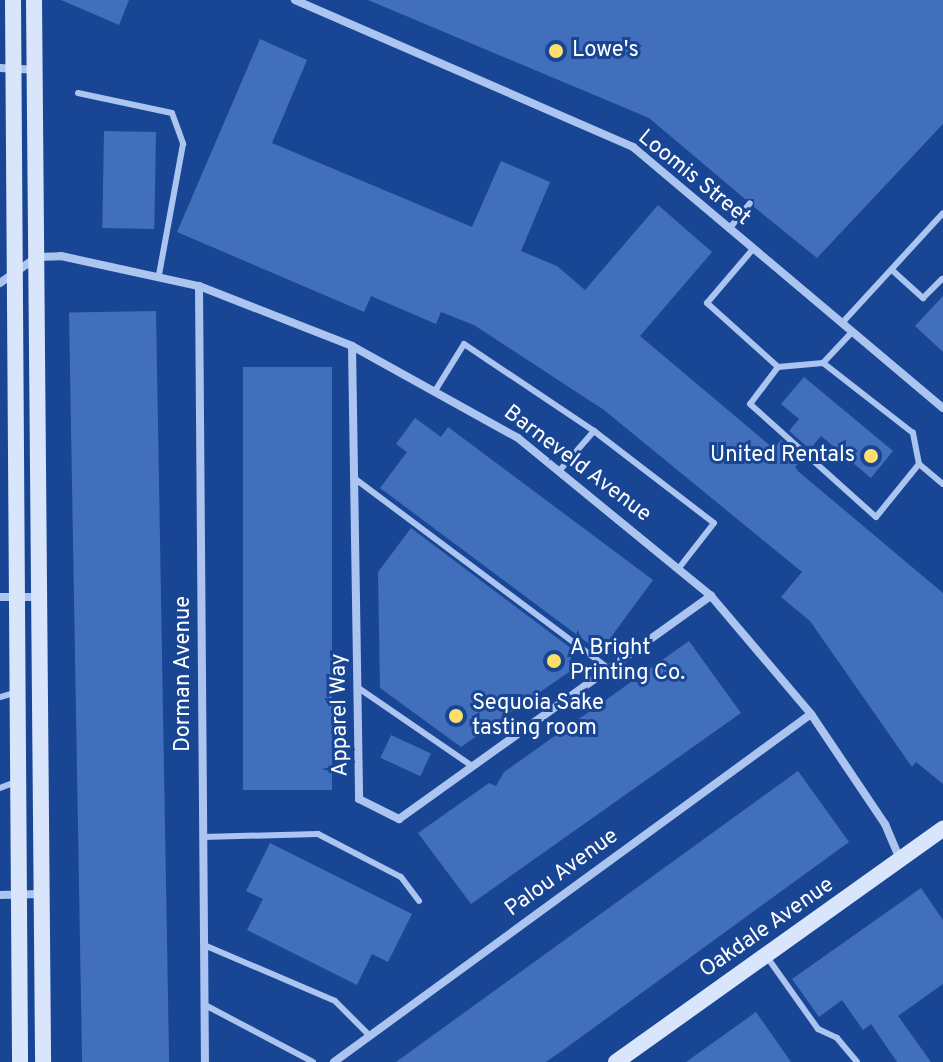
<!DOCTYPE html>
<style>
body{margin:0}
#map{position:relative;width:943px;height:1062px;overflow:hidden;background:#194694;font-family:Overpass,sans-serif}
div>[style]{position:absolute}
.building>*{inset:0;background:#426fbc;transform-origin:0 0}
.lane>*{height:6px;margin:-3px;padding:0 3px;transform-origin:3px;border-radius:3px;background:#abc5f0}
.street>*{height:8px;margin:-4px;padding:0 4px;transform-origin:4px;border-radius:4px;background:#abc5f0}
.secondary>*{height:16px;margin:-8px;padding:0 8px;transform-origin:8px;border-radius:8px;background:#d9e5fb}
.dots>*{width:22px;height:22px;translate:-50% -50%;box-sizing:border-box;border:4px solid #194694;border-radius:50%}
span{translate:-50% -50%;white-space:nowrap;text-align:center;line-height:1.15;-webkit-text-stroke:6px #194694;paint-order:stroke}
.poi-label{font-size:22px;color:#fff}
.left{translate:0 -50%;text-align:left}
.right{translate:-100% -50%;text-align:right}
.street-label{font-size:22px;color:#fff}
</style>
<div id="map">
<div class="building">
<div style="clip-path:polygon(61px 0,129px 0,119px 25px)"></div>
<div style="clip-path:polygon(368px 0,943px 0,943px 124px,817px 258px,754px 207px,754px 199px,745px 199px,649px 118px)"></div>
<div style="clip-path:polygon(260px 39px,307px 60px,272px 143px,472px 227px,501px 161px,550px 182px,521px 251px,557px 266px,585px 290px,658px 205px,712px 252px,640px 336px,774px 449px,781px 440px,802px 459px,795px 467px,799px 472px,943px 593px,943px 784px,916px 762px,912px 767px,810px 621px,781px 597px,802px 572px,604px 410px,474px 325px,441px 312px,436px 324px,371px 296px,364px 312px,177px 232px)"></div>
<div style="left:104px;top:131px;width:52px;height:97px;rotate:1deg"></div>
<div style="clip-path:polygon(943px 296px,943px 352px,915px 326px)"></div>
<div style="left:156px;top:311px;width:751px;height:87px;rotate:89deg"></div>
<div style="left:332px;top:367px;width:423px;height:89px;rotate:90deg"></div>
<div style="clip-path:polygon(804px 377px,893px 451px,871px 478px,821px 436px,810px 449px,789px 431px,799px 419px,781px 404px)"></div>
<div style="clip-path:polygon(415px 418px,441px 437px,448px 427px,653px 580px,600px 652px,380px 488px,407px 452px,396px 444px)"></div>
<div style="clip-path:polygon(411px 528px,572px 649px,569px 672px,461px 747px,380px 688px,378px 572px)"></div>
<div style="clip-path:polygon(689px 641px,741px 713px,471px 904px,418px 833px,489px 783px,496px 786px,504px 772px)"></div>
<div style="left:391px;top:735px;width:44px;height:25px;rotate:25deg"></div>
<div style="clip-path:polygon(798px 771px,849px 842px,566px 1048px,546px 1062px,396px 1062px)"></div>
<div style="clip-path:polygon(270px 843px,412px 914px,388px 962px,372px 954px,357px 985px,247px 930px,263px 899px,246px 891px)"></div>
<div style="clip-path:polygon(921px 888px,943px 920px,943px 984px,898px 1016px,931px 1062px,897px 1062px,871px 1024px,863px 1030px,842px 1000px,819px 1017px,792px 979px)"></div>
<div style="clip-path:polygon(756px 1012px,791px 1062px,686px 1062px)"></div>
</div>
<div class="lane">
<div style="left:78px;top:93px;width:96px;rotate:12deg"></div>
<div style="left:172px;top:113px;width:33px;rotate:70deg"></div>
<div style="left:183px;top:144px;width:133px;rotate:100.4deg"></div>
<div style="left:729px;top:229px;width:33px;rotate:-51deg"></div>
<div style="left:753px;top:249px;width:71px;rotate:130.4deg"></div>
<div style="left:707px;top:303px;width:96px;rotate:42deg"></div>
<div style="left:778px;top:367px;width:45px;rotate:-5.1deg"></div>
<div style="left:823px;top:363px;width:42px;rotate:-46.9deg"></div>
<div style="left:892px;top:270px;width:42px;rotate:42.1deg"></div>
<div style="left:923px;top:298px;width:27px;rotate:-45deg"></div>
<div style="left:842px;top:323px;width:149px;rotate:-47.4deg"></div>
<div style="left:778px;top:367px;width:46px;rotate:127.1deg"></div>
<div style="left:750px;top:404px;width:169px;rotate:41.9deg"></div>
<div style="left:876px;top:517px;width:68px;rotate:-50.9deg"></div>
<div style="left:919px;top:464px;width:32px;rotate:-101deg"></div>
<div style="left:913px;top:433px;width:114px;rotate:-142.1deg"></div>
<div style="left:435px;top:391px;width:55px;rotate:-58.3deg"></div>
<div style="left:464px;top:344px;width:156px;rotate:33.8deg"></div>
<div style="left:919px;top:464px;width:31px;rotate:40deg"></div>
<div style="left:560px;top:470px;width:52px;rotate:-48.9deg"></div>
<div style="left:594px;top:431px;width:151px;rotate:37.5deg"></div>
<div style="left:714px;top:523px;width:57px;rotate:127.9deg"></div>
<div style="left:354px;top:478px;width:319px;rotate:36.8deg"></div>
<div style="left:357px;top:687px;width:140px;rotate:34.5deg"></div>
<div style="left:0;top:697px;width:18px;rotate:-16deg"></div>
<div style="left:0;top:788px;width:17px;rotate:-21deg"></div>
<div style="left:203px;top:837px;width:115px;rotate:-1.5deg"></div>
<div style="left:318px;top:834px;width:93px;rotate:27.4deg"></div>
<div style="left:401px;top:877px;width:30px;rotate:53deg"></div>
<div style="left:204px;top:945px;width:142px;rotate:23.1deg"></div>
<div style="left:335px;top:1001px;width:49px;rotate:45deg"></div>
<div style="left:767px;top:957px;width:88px;rotate:54.7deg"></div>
<div style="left:818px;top:1029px;width:21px;rotate:25deg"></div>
<div style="left:837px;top:1038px;width:31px;rotate:50deg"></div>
<div style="left:205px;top:1005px;width:122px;rotate:27.8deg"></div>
</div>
<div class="street">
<div style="left:295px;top:0;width:369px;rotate:23.5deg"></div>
<div style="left:633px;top:147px;width:405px;rotate:40.1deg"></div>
<div style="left:0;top:68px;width:34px;rotate:3deg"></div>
<div style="left:0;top:283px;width:45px;rotate:-35.1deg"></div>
<div style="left:37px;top:257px;width:24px;rotate:-2deg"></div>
<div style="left:61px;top:256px;width:141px;rotate:12.3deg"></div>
<div style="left:199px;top:286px;width:164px;rotate:21.4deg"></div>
<div style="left:352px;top:346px;width:190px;rotate:29deg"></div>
<div style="left:518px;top:438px;width:249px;rotate:39.3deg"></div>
<div style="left:711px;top:596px;width:155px;rotate:49.7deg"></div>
<div style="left:811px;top:714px;width:133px;rotate:56.1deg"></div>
<div style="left:885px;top:824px;width:38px;rotate:67deg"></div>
<div style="left:199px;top:286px;width:776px;rotate:89.56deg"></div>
<div style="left:352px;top:346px;width:453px;rotate:89.1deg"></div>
<div style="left:359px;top:799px;width:45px;rotate:26.6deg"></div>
<div style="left:399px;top:819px;width:384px;rotate:-35.6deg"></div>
<div style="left:0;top:597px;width:38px"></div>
<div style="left:0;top:895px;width:41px;rotate:-1.4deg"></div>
<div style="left:334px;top:1062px;width:590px;rotate:-36.11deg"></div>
</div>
<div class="secondary">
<div style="left:13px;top:0;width:1062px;rotate:89.62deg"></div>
<div style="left:34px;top:0;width:1062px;rotate:89.51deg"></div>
<div style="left:616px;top:1062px;width:402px;rotate:-35.5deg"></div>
</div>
<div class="dots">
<div style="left:556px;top:51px;background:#ffdf6a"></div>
<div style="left:871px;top:456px;background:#ffdf6a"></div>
<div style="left:554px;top:661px;background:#ffdf6a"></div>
<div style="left:456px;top:716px;background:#ffdf6a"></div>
</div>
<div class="poi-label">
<span class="left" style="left:572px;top:51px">Lowe's</span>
<span class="right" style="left:855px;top:456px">United Rentals</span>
<span class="left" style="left:570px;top:661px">A Bright<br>Printing Co.</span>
<span class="left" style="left:472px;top:716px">Sequoia Sake<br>tasting room</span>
</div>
<div class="street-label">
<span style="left:694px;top:178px;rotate:39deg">Loomis Street</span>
<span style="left:577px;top:464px;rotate:37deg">Barneveld Avenue</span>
<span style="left:184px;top:674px;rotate:-90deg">Dorman Avenue</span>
<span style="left:340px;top:715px;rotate:-91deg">Apparel Way</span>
<span style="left:562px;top:873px;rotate:-36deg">Palou Avenue</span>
<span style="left:767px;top:928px;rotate:-35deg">Oakdale Avenue</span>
</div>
</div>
